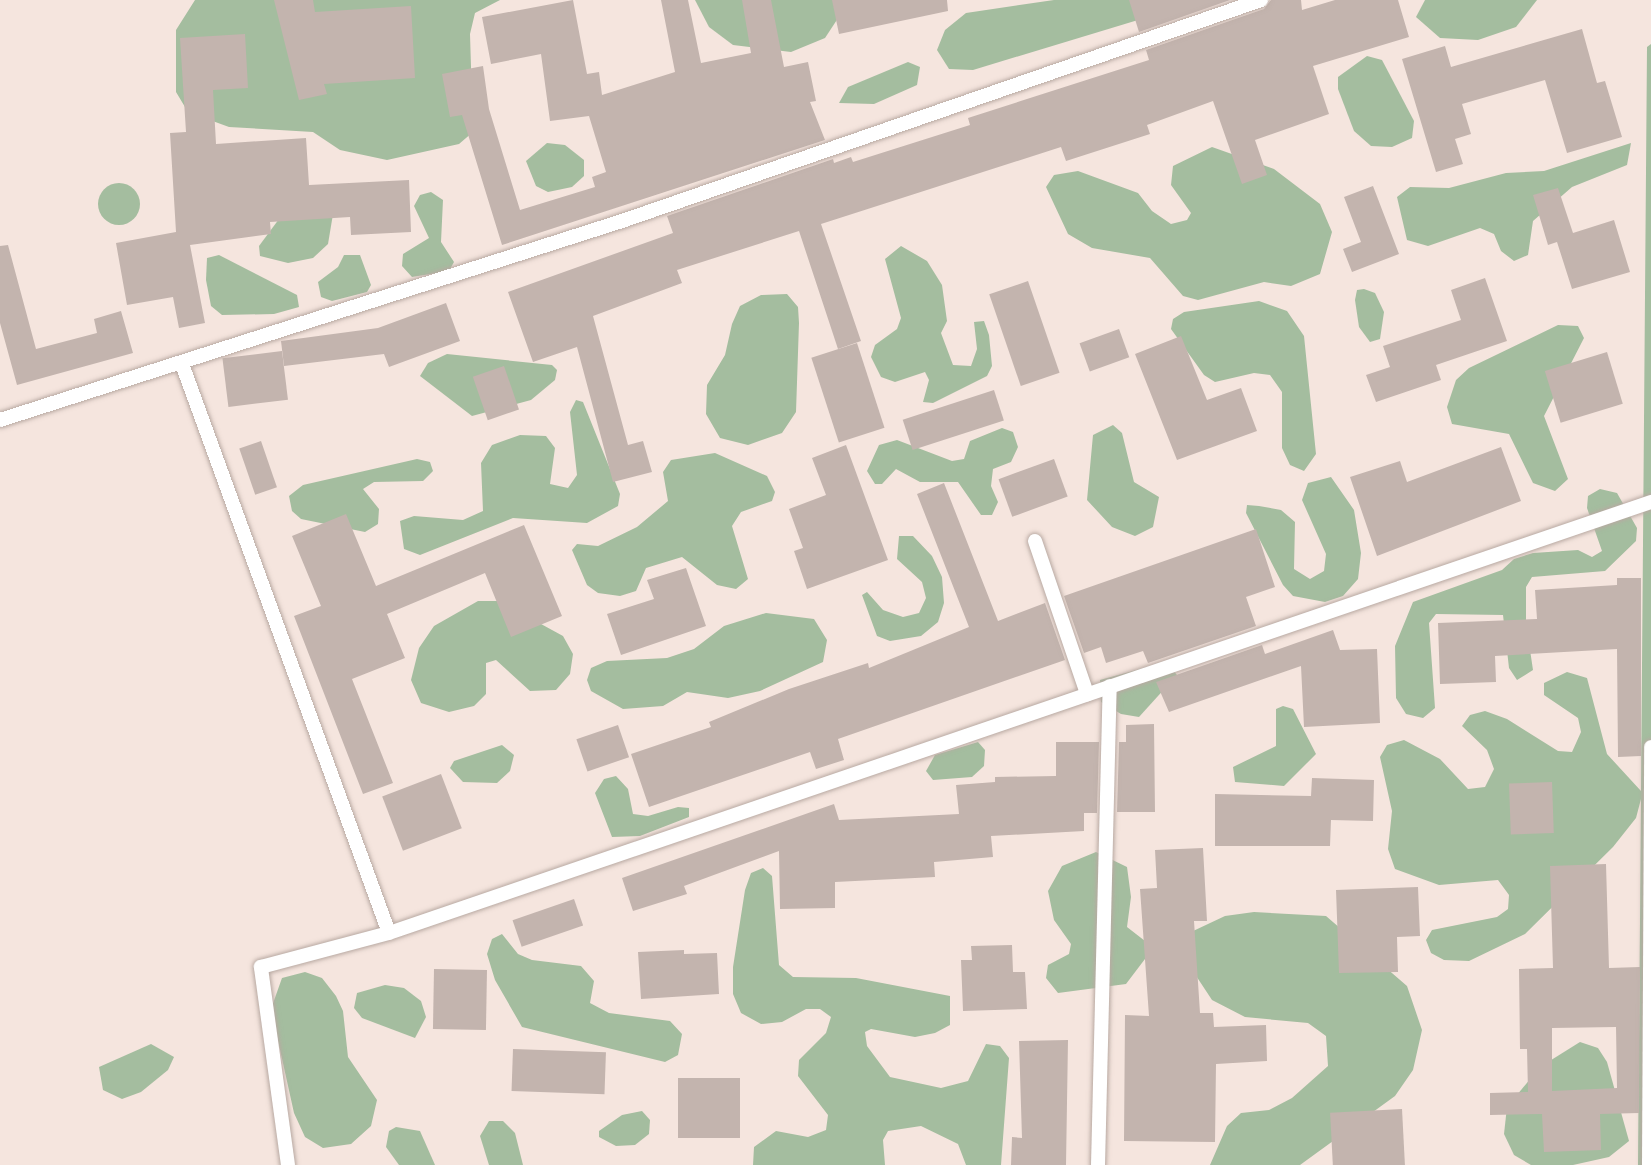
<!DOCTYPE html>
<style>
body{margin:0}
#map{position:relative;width:1651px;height:1165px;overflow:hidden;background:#f5e5de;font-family:"Fira Sans",sans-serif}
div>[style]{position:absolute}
.forest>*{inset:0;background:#a4bd9f}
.round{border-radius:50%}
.building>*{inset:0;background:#c3b4ae;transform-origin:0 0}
.roads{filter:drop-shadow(0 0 2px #b8a9a2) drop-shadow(0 0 2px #b8a9a2)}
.service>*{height:14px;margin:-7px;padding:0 7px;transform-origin:7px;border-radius:7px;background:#fff}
span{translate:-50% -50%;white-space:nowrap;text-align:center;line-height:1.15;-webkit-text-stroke:6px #fdf4f0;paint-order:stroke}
</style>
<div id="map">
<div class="forest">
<div style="clip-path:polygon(195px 0,500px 0,475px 13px,470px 34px,473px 132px,459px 144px,387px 160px,340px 150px,313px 132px,229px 127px,188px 112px,176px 92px,176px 30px)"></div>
<div style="clip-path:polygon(695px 0,850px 0,825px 38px,791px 52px,733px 45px,709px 27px)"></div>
<div style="clip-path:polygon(1054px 0,1204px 0,973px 70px,949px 69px,937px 50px,945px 30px,966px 13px)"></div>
<div style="clip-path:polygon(1425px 0,1537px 0,1516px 27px,1478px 40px,1440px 38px,1416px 17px)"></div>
<div style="clip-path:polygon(1651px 44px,1651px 1165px,1638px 1165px,1641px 799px,1636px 818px,1613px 847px,1525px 934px,1469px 961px,1444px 960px,1431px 953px,1426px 940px,1432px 930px,1497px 917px,1508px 909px,1509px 895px,1498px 880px,1439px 885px,1395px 869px,1388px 849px,1392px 811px,1380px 757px,1387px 745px,1404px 740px,1440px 759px,1468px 789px,1485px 787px,1494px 769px,1487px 750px,1462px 726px,1470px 715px,1485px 711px,1507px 719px,1558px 751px,1572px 752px,1581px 732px,1578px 718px,1544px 695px,1544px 683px,1567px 672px,1587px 678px,1607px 754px,1641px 791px,1647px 47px)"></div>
<div style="clip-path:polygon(1367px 56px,1382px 60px,1414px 121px,1412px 138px,1392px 147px,1371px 146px,1354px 131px,1338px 89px,1338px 77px)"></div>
<div style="clip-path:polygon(908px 62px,920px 67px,917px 85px,874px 104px,839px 103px,848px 87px)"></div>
<div style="clip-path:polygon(547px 143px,565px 145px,584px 160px,584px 176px,572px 187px,548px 192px,536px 186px,526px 161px)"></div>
<div style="clip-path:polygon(1631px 143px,1627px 165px,1572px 187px,1533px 221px,1528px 255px,1514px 261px,1501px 251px,1494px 234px,1480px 228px,1428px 246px,1407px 240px,1397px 197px,1410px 187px,1449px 188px,1506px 173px,1544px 171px)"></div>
<div style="clip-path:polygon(1212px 147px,1274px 169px,1320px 204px,1332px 232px,1320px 274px,1291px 286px,1264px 282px,1198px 300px,1183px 296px,1150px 258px,1092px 248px,1068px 234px,1046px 187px,1054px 175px,1078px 171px,1138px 193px,1152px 211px,1171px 224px,1187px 220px,1191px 213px,1171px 185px,1173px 166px)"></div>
<div class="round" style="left:98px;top:183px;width:42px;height:42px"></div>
<div style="clip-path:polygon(431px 192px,443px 200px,441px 242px,454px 262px,449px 271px,412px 277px,402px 266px,403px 254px,429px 238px,414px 206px,420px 195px)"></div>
<div style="clip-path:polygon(334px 208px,328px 244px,313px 258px,288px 263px,260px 256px,259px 246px,279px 219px)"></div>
<div style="clip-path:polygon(901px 246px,927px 261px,942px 285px,947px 321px,941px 333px,953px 365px,971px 366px,977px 349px,974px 322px,984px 321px,989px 335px,992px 366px,987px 376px,933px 403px,923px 402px,929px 380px,925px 372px,895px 382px,881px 377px,871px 357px,875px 345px,897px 329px,901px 318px,885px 259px)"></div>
<div style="clip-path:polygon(219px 255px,297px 295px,299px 307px,274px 314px,222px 315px,211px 306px,206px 280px,207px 258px)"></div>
<div style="clip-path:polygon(344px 255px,360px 255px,371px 285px,367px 292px,332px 301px,321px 297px,318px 282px,338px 267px)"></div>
<div style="clip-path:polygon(1364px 289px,1375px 293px,1384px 312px,1380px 339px,1370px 342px,1359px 327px,1355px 300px,1357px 290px)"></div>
<div style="clip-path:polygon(787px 294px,798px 307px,799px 323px,796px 412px,782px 433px,748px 445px,720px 438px,706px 414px,707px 385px,725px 355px,732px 324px,740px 306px,761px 295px)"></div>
<div style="clip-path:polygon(1259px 301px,1287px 311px,1304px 336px,1316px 454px,1304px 471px,1290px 465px,1282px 448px,1282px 392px,1270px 375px,1254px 373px,1215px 382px,1204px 375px,1171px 329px,1173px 319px,1184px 312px)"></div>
<div style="clip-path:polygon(1558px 325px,1578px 326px,1584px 338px,1544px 416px,1568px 479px,1555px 491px,1533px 483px,1509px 434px,1452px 424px,1447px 407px,1456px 380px,1469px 368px)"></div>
<div style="clip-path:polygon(447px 354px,552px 365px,557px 370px,555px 380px,531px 400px,472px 416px,420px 376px,428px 363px)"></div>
<div style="clip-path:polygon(576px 400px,583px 402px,620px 494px,618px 506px,587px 523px,513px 518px,420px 555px,404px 549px,400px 521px,414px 516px,463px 520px,483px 511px,481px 463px,492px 445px,520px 435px,546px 436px,555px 448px,550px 484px,568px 488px,577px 475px,570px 412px)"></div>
<div style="clip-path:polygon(1113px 425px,1122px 433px,1134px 482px,1159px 497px,1153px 527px,1135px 536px,1112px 527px,1087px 500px,1093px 435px)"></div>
<div style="clip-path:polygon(1002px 428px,1013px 432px,1018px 447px,1011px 462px,993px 469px,991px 486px,998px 502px,992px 515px,981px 515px,958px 482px,920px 482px,896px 469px,882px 484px,875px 484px,867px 471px,879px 445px,897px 440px,952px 461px,964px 459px,970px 441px)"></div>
<div style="clip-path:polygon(715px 453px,767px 476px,775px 492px,772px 501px,741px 512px,732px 526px,748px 579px,736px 589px,717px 585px,682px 557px,646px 568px,636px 591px,620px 596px,598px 593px,587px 585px,572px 550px,577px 544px,598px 546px,637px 527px,668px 501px,663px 472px,671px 460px)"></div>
<div style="clip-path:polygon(417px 459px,430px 462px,433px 471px,423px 481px,374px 482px,363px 489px,379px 509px,378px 524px,365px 532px,301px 519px,292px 511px,289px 496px,303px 485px)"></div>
<div style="clip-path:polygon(1331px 477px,1354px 510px,1361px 553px,1358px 579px,1343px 596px,1325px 602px,1293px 596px,1283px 585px,1246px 513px,1247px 505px,1259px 506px,1281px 510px,1295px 522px,1294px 569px,1310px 579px,1324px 571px,1326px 554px,1302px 500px,1308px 483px)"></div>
<div style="clip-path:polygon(1600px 489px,1617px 493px,1637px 528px,1636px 541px,1605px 571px,1532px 577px,1526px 587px,1526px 623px,1533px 670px,1517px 680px,1509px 668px,1503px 615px,1436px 614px,1429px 623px,1435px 708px,1423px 718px,1406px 714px,1396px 698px,1395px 646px,1413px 602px,1502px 570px,1514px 559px,1533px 553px,1578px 550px,1592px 557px,1602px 551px,1587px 508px,1588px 496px)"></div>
<div style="clip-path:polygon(899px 536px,913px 536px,932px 556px,942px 577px,944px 603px,938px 622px,921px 636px,890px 641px,877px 636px,862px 595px,867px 592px,883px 610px,903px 617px,919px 613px,926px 598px,922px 582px,897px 559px)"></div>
<div style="clip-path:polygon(478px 601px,499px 601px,563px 636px,573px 654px,570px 674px,556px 690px,530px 691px,496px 660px,486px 663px,486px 694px,474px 706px,449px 712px,421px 703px,411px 680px,419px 648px,434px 626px)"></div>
<div style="clip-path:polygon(766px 613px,814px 619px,827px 640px,823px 662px,760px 691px,728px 698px,687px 692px,663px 706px,623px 709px,591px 691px,587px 680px,591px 668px,607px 661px,667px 658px,694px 649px,724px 626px)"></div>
<div style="clip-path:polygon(1166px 662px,1177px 675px,1139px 717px,1121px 714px,1101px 702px,1100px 680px)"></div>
<div style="clip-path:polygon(1283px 706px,1293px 709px,1316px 754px,1284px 786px,1235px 782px,1233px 767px,1276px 746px,1276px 709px)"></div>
<div style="clip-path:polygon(978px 742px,985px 750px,984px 766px,972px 777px,933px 780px,926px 771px,935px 755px)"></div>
<div style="clip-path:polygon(502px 745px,514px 755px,510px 771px,497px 783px,463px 782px,450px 768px,454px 761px)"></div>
<div style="clip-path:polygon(616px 776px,628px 789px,633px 814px,648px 816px,678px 807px,689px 808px,689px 817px,640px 836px,612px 837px,595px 793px,604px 779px)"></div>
<div style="clip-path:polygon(1096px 852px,1127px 867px,1131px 897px,1127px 927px,1145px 941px,1148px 955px,1126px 984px,1058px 993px,1046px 978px,1048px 965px,1069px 954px,1071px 944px,1054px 920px,1048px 891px,1062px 866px)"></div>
<div style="clip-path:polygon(763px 868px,772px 876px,779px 965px,793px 977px,856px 978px,950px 996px,950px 1025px,935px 1033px,915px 1037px,871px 1029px,865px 1032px,867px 1046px,890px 1077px,941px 1088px,968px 1081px,986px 1044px,1000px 1046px,1009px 1058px,1001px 1165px,966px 1165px,958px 1144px,921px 1126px,888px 1131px,883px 1140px,885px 1165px,753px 1165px,754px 1147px,776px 1131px,808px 1137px,826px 1130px,828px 1115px,798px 1076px,799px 1060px,826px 1033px,831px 1017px,820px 1009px,806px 1009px,782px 1022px,761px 1024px,741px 1013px,733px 994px,733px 967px,745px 890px,751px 873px)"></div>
<div style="clip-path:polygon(1254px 912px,1326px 916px,1407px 986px,1422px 1030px,1413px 1070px,1395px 1096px,1300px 1165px,1210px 1165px,1227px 1126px,1241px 1113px,1269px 1110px,1292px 1098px,1328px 1066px,1326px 1036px,1308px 1023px,1245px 1017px,1212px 1000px,1179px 950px,1191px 932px,1225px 916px)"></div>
<div style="clip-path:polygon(502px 934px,518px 954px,532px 960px,581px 966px,594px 981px,590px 1003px,609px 1013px,670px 1021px,682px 1034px,678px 1055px,665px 1062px,522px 1027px,495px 980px,487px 954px,492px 939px)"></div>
<div style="clip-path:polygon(305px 972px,322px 978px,336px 996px,343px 1011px,348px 1057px,377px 1100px,371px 1126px,351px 1144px,323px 1148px,305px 1137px,294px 1113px,271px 1009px,282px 978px)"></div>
<div style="clip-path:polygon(385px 985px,404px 988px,421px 1001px,426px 1017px,415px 1038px,362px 1018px,354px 1008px,357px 993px)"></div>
<div style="clip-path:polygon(1580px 1042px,1598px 1048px,1607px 1062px,1629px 1141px,1609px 1157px,1573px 1165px,1531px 1165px,1514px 1155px,1504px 1134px,1507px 1107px,1540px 1067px)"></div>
<div style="clip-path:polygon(151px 1044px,174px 1057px,168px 1070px,141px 1092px,122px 1099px,103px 1090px,99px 1067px)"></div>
<div style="clip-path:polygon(642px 1111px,650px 1120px,649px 1134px,635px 1145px,616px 1146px,599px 1137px,599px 1131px,622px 1115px)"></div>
<div style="clip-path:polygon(489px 1121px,503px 1121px,515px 1133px,523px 1165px,489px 1165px,480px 1136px)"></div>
<div style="clip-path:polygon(396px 1127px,420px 1131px,435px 1165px,399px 1165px,386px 1147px,389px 1131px)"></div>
</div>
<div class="building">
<div style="clip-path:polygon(274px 0,313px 0,315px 12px,411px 6px,415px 78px,324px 84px,327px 94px,299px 100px)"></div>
<div style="clip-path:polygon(573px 0,587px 74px,599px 72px,602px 95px,675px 72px,661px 0,688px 0,701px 63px,751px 53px,742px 0,771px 0,784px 67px,808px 62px,816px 101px,810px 102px,825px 140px,502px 245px,462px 115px,450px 117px,442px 74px,483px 66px,489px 109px,520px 210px,595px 187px,592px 177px,606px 172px,589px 116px,550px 121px,541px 54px,491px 64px,482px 17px)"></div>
<div style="clip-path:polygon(832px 0,947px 0,948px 11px,839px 34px)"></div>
<div style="clip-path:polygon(1129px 0,1230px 0,1139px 32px)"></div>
<div style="clip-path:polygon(1271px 0,1301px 0,1302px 10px,1335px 0,1398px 0,1409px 37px,1313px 66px,1329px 114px,1255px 140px,1267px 175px,1242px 184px,1213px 101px,1147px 125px,1150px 134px,1066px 161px,1061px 147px,821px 224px,861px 341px,838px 349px,799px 231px,677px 270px,682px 283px,593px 316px,628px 445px,643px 441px,652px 472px,613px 482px,577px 347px,533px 362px,508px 292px,673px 233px,667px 216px,833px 159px,834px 163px,851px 157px,853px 162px,970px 125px,968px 118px,1149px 60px,1146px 50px,1264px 9px)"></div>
<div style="clip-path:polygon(1582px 29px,1597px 83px,1605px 81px,1622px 137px,1567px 153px,1545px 80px,1462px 104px,1471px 134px,1455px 139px,1463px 164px,1436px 172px,1402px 59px,1445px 46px,1451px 67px)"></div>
<div style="clip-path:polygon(245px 34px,248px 88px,213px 90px,216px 144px,306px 138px,309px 185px,409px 180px,411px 232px,351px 235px,350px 217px,270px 222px,271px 234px,190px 245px,205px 323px,179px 328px,173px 297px,127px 305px,116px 243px,176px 232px,170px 133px,186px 132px,180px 38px)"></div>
<div style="clip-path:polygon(1373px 186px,1399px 254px,1352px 272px,1343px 249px,1361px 242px,1344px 197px)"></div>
<div style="clip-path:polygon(1558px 188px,1573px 233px,1614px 220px,1630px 272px,1572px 289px,1557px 242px,1548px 245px,1533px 195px)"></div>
<div style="clip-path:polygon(8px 245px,36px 349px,97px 333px,94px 319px,121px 311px,133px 353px,17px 385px,0 323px,0 246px)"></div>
<div style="clip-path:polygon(1485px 278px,1507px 341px,1436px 365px,1441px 380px,1376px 402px,1366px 375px,1390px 367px,1383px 346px,1461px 320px,1451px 290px)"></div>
<div style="left:1028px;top:281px;width:97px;height:41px;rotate:71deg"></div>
<div style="clip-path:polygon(446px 303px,460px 341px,389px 367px,384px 354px,284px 366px,281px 341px,378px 328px)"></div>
<div style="left:1119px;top:329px;width:30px;height:42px;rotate:70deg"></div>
<div style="clip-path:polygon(1181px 336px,1207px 400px,1241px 388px,1257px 431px,1177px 460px,1135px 354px)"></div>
<div style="left:857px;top:343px;width:89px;height:48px;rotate:72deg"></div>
<div style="left:282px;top:351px;width:49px;height:60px;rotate:83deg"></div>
<div style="left:1607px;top:352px;width:54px;height:65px;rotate:73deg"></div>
<div style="left:504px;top:366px;width:46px;height:33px;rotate:71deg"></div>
<div style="left:994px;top:390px;width:32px;height:96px;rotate:72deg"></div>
<div style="left:261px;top:441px;width:49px;height:23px;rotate:71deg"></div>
<div style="clip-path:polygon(846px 445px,888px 560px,807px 589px,794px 551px,803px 548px,789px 509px,826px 495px,812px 458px)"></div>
<div style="clip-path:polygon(1501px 447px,1521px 501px,1377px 556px,1350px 477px,1400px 461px,1407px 482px)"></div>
<div style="left:1054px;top:459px;width:40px;height:59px;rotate:70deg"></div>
<div style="clip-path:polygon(944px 483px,998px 621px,1045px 603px,1065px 660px,838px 739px,844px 760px,816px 769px,810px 752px,649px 807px,631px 754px,711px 727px,709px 722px,789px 689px,868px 663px,869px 668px,969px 627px,917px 494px)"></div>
<div style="clip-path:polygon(346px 514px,376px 586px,524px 525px,562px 616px,511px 637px,485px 573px,387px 614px,405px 658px,352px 679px,393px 783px,363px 794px,294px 616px,321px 606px,292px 536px)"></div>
<div style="clip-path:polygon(1256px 529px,1275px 587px,1246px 597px,1256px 626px,1148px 663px,1143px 651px,1106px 663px,1101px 647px,1084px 653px,1064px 596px)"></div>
<div style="clip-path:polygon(686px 568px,706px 626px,621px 655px,607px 614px,654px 599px,647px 580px)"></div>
<div style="clip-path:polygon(1617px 578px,1641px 578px,1641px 756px,1618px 757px,1617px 649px,1495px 656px,1496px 682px,1440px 684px,1438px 623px,1537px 619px,1535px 590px,1617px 585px)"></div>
<div style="clip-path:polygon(1333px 630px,1340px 650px,1377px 649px,1380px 723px,1304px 727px,1301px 666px,1169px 712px,1156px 682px,1262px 645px,1265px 654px)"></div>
<div style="clip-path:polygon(1154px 724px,1155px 812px,1117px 812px,1119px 742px,1126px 742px,1126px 725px)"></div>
<div style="left:618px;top:725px;width:34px;height:44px;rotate:71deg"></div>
<div style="clip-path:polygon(1056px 742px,1099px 742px,1097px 813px,1084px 813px,1084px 831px,991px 836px,993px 857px,934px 862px,935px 877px,835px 882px,835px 908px,780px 909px,779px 851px,684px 886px,687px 894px,633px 911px,622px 878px,834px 804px,839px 820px,959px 814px,956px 785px,995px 782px,995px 777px,1056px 776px)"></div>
<div style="left:441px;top:774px;width:58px;height:63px;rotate:69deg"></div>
<div style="clip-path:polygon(1312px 778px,1374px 780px,1373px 821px,1331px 820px,1330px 846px,1215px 846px,1215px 794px,1311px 796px)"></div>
<div style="left:1552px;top:782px;width:51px;height:43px;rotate:88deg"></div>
<div style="clip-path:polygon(1203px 848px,1207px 921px,1194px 921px,1200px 1013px,1213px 1013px,1214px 1027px,1266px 1025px,1267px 1061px,1216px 1064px,1215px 1142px,1124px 1141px,1125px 1015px,1149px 1016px,1140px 889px,1157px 888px,1155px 850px)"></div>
<div style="clip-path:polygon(evenodd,1606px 864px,1609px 968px,1640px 967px,1639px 1113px,1600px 1114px,1601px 1150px,1544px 1152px,1542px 1114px,1490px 1115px,1490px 1093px,1528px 1092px,1527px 1049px,1520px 1049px,1519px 969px,1553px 968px,1550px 866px,1606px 864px,1616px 1027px,1617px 1088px,1552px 1091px,1552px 1028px,1616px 1027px)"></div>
<div style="clip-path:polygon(1418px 887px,1420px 936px,1397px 937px,1398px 972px,1339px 973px,1336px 890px)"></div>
<div style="left:574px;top:899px;width:28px;height:65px;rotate:71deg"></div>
<div style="clip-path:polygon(1012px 945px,1013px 972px,1025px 972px,1027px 1009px,963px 1011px,961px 960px,972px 960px,971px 946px)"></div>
<div style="clip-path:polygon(684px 950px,684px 954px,717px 953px,719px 994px,641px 999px,638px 952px)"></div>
<div style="left:434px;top:969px;width:53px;height:60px;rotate:1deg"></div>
<div style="clip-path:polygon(1068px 1040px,1066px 1165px,1011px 1165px,1012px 1137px,1022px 1138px,1019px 1041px)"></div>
<div style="left:513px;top:1049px;width:93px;height:42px;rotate:2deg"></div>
<div style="left:678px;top:1078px;width:62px;height:60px"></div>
<div style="left:1402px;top:1109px;width:56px;height:72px;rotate:87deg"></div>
</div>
<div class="roads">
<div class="service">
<div style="left:182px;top:364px;width:605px;rotate:70.01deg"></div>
<div style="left:389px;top:933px;width:1334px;rotate:-18.86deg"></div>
<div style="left:0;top:420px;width:656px;rotate:-17.74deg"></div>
<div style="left:625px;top:220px;width:673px;rotate:-19.08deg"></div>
<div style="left:1035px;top:541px;width:162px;rotate:71.2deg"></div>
<div style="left:288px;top:1165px;width:200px;rotate:-97.8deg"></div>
<div style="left:261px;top:967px;width:132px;rotate:-14.9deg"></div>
<div style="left:1098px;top:1165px;width:479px;rotate:-88.6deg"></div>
<div style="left:1649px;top:1165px;width:418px;rotate:-89.7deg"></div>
</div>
</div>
</div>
